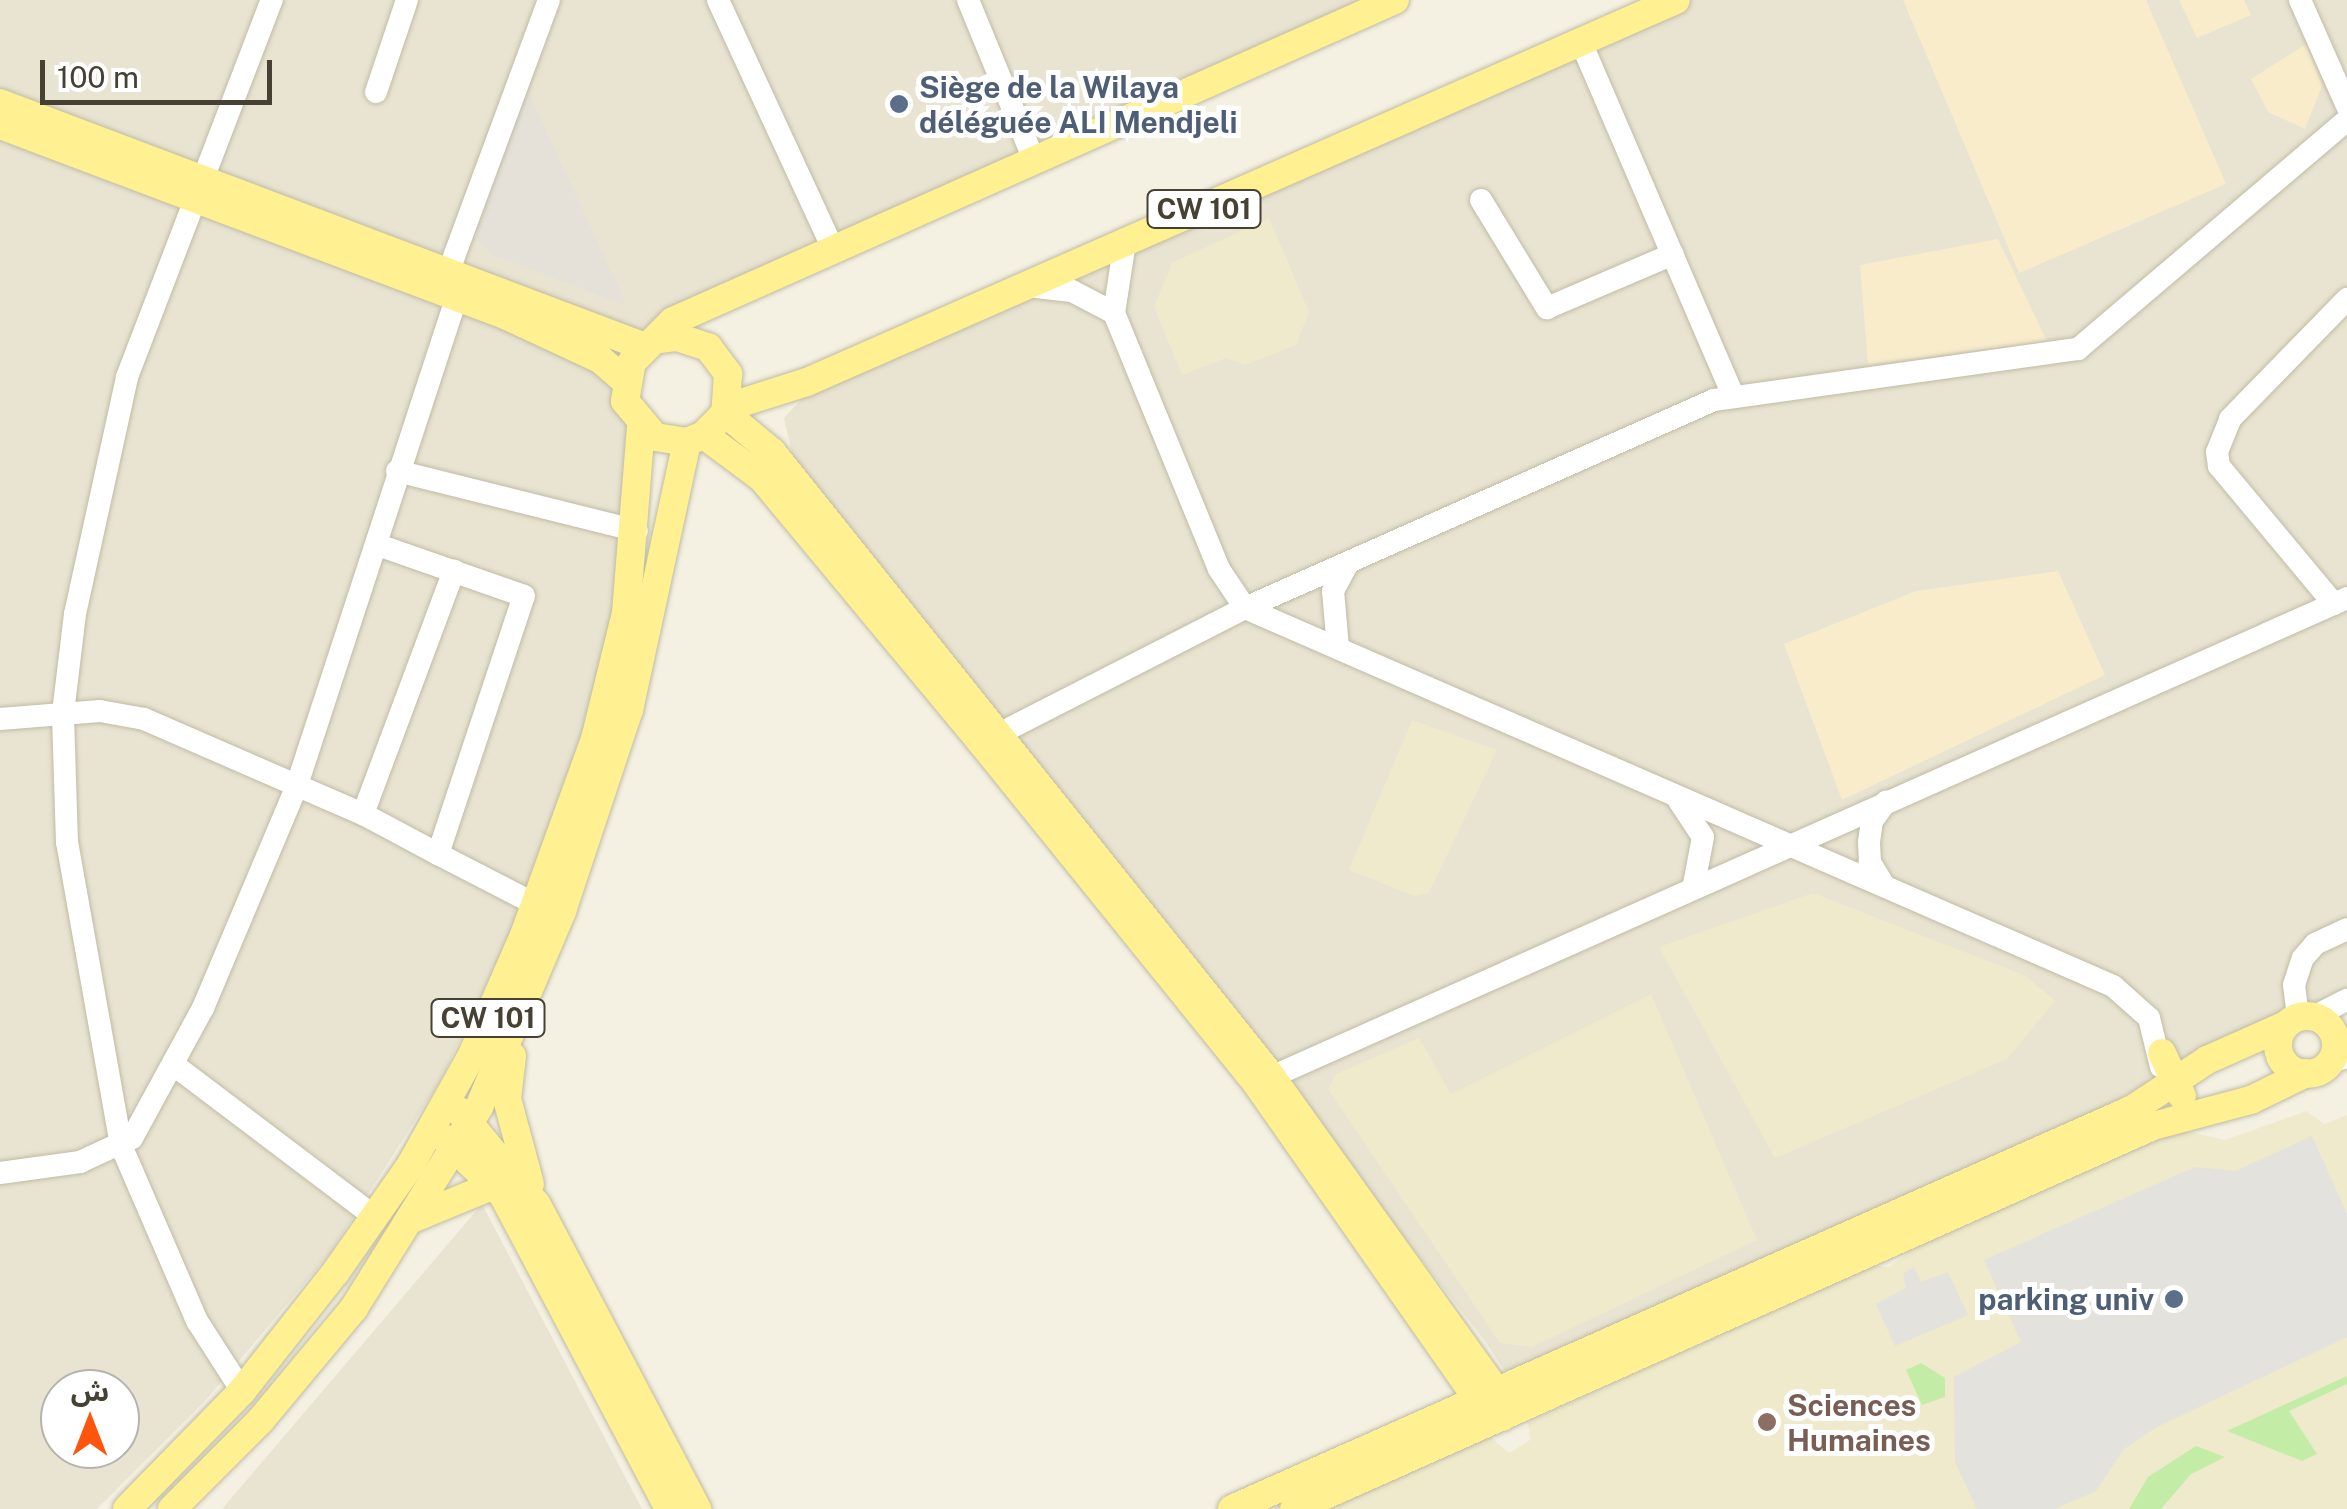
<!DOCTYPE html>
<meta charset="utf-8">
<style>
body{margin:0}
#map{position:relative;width:2347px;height:1509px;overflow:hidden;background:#f4f1e3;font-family:"Public Sans","Noto Sans Arabic",sans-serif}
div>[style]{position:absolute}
.residential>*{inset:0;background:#e8e4d1}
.commercial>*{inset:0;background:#f8eccb}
.industrial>*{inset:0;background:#e5e1d8}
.education>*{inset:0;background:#eeeacb}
.green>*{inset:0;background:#c3eda7}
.parking>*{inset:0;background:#e3e2dc}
.roads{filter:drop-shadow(0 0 2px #c0bba5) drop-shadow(0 0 2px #c0bba5)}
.minor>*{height:22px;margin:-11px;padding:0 11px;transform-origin:11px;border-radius:11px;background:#fff}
.major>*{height:28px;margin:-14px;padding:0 14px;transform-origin:14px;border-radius:14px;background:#fff091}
.major>.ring{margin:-14px;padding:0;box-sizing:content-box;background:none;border:28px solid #fff091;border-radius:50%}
.dots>*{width:28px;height:28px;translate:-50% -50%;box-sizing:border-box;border:5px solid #fff;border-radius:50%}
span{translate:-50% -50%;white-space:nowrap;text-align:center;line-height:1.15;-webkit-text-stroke:10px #fff;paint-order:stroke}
.shield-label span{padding:2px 8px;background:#fff;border:2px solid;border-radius:8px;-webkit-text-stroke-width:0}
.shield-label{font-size:28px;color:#464133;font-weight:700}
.service-label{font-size:30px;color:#4e5e75;font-weight:700}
.left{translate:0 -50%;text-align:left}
.right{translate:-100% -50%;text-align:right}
.education-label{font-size:30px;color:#785e54;font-weight:700}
.north{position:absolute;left:40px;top:1369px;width:100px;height:100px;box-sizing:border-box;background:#fff;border:2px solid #b5b3ad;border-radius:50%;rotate:0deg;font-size:28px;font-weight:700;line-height:40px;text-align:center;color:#464133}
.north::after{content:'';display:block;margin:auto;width:35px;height:45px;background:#ff560f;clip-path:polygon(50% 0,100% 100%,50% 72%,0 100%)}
.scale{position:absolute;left:40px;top:60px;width:232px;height:45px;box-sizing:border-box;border:5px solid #464133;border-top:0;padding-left:12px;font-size:30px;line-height:35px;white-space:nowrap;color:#464133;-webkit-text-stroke:8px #fff;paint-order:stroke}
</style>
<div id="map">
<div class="residential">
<div style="clip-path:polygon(0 0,1392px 0,652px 343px,0 101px)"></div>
<div style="clip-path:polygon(1676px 0,2347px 0,2347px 991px,2195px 1056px,2092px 1114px,1516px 1388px,1485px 1341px,793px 458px,784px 418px,826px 373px)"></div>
<div style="clip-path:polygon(evenodd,0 127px,514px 317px,629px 396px,635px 531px,585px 732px,515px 925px,439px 1083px,331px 1252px,205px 1401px,97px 1509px,0 1509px,0 127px,60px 1389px,120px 1389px,120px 1449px,60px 1449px,60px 1389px)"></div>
<div style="clip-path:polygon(482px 1204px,642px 1509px,222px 1509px)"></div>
</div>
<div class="commercial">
<div style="clip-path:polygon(1903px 0,2146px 0,2226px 184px,2019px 273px)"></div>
<div style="clip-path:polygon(2179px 0,2244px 0,2251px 15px,2197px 38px)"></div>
<div style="clip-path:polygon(2306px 44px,2322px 86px,2305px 129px,2268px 112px,2251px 79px)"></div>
<div style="clip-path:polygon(1998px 239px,2047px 341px,1868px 364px,1860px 265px)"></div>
<div style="clip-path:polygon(2058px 571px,2105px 675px,1842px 800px,1784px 644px,1916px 591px)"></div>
</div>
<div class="industrial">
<div style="clip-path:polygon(524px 82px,627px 306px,491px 254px,481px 244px,473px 224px)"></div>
</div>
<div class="education">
<div style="clip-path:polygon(1269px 218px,1309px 312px,1296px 345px,1245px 365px,1226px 358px,1182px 375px,1154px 307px,1172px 263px)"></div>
<div style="clip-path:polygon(1412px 720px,1497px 750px,1429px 893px,1414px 896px,1349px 870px)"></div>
<div style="clip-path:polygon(1813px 893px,2026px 976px,2055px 1001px,2007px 1059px,1775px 1158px,1659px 947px)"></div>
<div style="clip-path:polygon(1651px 994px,1757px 1240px,1532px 1347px,1500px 1343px,1328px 1089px,1336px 1074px,1419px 1038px,1451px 1094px)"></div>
<div style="clip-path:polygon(2307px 1111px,2324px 1124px,2347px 1115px,2347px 1509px,1330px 1509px,1488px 1435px,1509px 1453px,1530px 1440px,1528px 1422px,1872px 1266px,1889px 1267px,1913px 1249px,2180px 1130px,2225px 1140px)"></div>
</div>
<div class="green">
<div style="clip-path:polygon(1921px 1363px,1945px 1378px,1945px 1397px,1922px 1405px,1906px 1370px)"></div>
<div style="clip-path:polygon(2347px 1376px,2347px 1384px,2289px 1411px,2317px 1454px,2302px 1461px,2227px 1431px)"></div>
<div style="clip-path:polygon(2196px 1446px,2225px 1457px,2191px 1474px,2161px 1509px,2129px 1509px,2148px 1477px)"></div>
</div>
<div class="parking">
<div style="clip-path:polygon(2312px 1136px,2347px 1214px,2347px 1337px,2155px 1428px,2124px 1449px,2096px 1491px,2055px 1509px,1977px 1509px,1955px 1462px,1954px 1377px,2021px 1342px,1984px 1260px,2195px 1167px,2236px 1171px)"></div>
<div style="clip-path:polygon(1914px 1267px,1921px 1282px,1948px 1272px,1968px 1315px,1895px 1346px,1876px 1304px,1906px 1288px,1903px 1274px)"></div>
</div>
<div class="roads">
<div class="minor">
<div style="left:718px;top:0;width:277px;rotate:65.2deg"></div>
<div style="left:968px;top:0;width:173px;rotate:67.6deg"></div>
<div style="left:2300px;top:0;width:116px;rotate:66.1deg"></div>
<div style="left:1580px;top:40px;width:387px;rotate:66.7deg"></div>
<div style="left:376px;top:92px;width:97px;rotate:-71.4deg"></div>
<div style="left:1481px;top:200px;width:127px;rotate:58.6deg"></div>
<div style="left:1547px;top:308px;width:137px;rotate:-23.2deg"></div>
<div style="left:1125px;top:242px;width:72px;rotate:98.8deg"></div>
<div style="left:1114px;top:313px;width:277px;rotate:67.7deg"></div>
<div style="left:1219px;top:569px;width:47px;rotate:56.3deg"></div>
<div style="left:1245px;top:608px;width:947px;rotate:23.53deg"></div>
<div style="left:2113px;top:986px;width:48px;rotate:41.6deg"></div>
<div style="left:2149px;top:1018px;width:50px;rotate:76.2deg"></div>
<div style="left:1028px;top:286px;width:44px;rotate:6.5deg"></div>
<div style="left:1072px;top:291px;width:47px;rotate:27.6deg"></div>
<div style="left:397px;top:471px;width:247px;rotate:14deg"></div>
<div style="left:2334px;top:604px;width:180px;rotate:-129.8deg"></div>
<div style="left:2219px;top:466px;width:14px;rotate:-98deg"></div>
<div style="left:2217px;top:452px;width:35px;rotate:-68deg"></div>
<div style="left:2230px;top:419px;width:168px;rotate:-45.7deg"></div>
<div style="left:1338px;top:648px;width:57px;rotate:-95deg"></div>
<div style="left:1333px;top:591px;width:32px;rotate:-62deg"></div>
<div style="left:0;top:719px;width:100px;rotate:-4.6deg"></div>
<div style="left:100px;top:711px;width:45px;rotate:10.3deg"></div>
<div style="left:144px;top:719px;width:239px;rotate:23.5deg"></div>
<div style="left:363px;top:814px;width:85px;rotate:28.1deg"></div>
<div style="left:438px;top:854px;width:272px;rotate:-71.6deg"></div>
<div style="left:524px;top:596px;width:155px;rotate:-160.7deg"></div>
<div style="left:985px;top:741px;width:292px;rotate:-27.1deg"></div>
<div style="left:1245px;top:608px;width:513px;rotate:-23.92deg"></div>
<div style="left:1714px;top:400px;width:368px;rotate:-8deg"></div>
<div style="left:2078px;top:349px;width:353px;rotate:-40.4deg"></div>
<div style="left:1679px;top:801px;width:43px;rotate:56.3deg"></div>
<div style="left:1703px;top:837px;width:48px;rotate:100.8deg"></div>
<div style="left:363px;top:814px;width:260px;rotate:-69.5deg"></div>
<div style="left:438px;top:854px;width:109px;rotate:27.3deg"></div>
<div style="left:1883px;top:884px;width:26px;rotate:-121deg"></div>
<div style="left:1870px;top:862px;width:20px;rotate:-93deg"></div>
<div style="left:1869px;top:842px;width:21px;rotate:-82deg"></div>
<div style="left:1872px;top:821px;width:24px;rotate:-54deg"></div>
<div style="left:2298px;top:1017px;width:32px;rotate:-97deg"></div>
<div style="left:2294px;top:985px;width:28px;rotate:-72deg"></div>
<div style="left:2303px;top:958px;width:18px;rotate:-49deg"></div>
<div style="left:2315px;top:944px;width:35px;rotate:-25deg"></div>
<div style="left:2313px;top:1017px;width:38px;rotate:-27deg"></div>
<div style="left:2330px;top:1062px;width:18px;rotate:-16deg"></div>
<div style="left:174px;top:1065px;width:252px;rotate:37.1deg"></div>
<div style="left:1260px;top:1082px;width:1190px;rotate:-24deg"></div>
<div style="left:0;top:1173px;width:81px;rotate:-7.8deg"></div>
<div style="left:80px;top:1162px;width:57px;rotate:-24.8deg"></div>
<div style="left:132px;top:1138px;width:148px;rotate:-61.4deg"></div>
<div style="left:203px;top:1008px;width:239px;rotate:-67.1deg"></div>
<div style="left:296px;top:788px;width:518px;rotate:-71.88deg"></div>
<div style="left:457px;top:296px;width:27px;rotate:-107deg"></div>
<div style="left:449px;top:270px;width:288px;rotate:-69.7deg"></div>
<div style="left:242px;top:1391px;width:83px;rotate:-122.7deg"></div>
<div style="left:197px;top:1321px;width:192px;rotate:-113.4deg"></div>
<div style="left:121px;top:1145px;width:307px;rotate:-100.1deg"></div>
<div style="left:67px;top:843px;width:130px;rotate:-91.8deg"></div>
<div style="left:63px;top:713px;width:100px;rotate:-83.1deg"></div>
<div style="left:75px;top:614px;width:243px;rotate:-77.6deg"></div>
<div style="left:127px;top:377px;width:404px;rotate:-69deg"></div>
</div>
<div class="major">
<div style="left:0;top:103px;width:690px;rotate:20.72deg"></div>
<div style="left:0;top:125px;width:540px;rotate:20.62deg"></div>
<div style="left:505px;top:315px;width:105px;rotate:24.9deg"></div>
<div style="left:600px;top:359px;width:33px;rotate:41deg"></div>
<div style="left:660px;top:339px;width:17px;rotate:-7deg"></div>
<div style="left:677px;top:337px;width:33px;rotate:18deg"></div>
<div style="left:708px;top:347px;width:34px;rotate:53deg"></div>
<div style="left:728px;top:374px;width:39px;rotate:94deg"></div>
<div style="left:725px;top:413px;width:30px;rotate:134deg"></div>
<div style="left:704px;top:435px;width:18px;rotate:158deg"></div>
<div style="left:687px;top:442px;width:32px;rotate:-171deg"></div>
<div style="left:655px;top:437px;width:47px;rotate:-129.8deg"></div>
<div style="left:625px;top:401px;width:40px;rotate:-80deg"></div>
<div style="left:632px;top:362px;width:58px;rotate:-45deg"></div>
<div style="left:673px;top:321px;width:790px;rotate:-23.97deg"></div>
<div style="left:728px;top:407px;width:83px;rotate:-17.6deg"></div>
<div style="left:807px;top:382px;width:949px;rotate:-23.73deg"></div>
<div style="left:704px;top:435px;width:72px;rotate:36.6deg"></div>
<div style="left:762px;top:478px;width:344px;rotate:50.3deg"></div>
<div style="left:982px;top:743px;width:438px;rotate:51.1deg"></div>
<div style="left:1257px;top:1084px;width:389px;rotate:55deg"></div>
<div style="left:1480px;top:1403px;width:26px;rotate:32deg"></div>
<div style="left:1502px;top:1417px;width:22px;rotate:-98deg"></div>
<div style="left:1499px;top:1395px;width:392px;rotate:-125.6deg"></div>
<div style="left:1271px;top:1076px;width:799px;rotate:-128.65deg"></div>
<div style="left:772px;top:452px;width:61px;rotate:-140.3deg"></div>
<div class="ring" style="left:2278px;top:1016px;width:30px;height:30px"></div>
<div style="left:2162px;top:1053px;width:47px;rotate:65.1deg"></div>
<div style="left:512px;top:1056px;width:43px;rotate:96.6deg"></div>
<div style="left:507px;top:1099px;width:88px;rotate:74.9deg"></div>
<div style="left:459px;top:1111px;width:122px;rotate:50.3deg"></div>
<div style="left:537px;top:1205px;width:344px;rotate:62.2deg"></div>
<div style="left:444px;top:1138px;width:82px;rotate:44deg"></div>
<div style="left:503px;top:1195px;width:355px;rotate:62.1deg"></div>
<div style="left:412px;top:1219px;width:89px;rotate:-22.5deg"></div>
<div style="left:127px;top:1509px;width:165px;rotate:-45.7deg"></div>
<div style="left:242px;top:1391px;width:150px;rotate:-51.8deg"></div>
<div style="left:335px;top:1273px;width:131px;rotate:-55deg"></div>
<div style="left:410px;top:1166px;width:125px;rotate:-60.8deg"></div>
<div style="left:471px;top:1057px;width:133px;rotate:-66.5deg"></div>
<div style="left:524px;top:935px;width:208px;rotate:-70.1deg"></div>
<div style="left:595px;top:739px;width:130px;rotate:-76.2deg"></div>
<div style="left:626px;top:613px;width:186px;rotate:-85.4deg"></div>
<div style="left:172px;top:1509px;width:124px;rotate:-45deg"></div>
<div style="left:260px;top:1421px;width:147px;rotate:-50.2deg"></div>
<div style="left:354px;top:1308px;width:237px;rotate:-58.1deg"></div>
<div style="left:479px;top:1107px;width:213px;rotate:-67deg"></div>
<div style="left:562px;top:911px;width:212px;rotate:-71.6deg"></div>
<div style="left:629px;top:710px;width:274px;rotate:-77.8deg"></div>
<div style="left:1232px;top:1509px;width:986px;rotate:-23.94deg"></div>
<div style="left:2133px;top:1109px;width:89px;rotate:-33.5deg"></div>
<div style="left:2207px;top:1060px;width:86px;rotate:-23.9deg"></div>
<div style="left:1294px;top:1509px;width:941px;rotate:-24.03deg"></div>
<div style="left:2153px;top:1126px;width:101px;rotate:-14.9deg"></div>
<div style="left:2251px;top:1100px;width:61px;rotate:-26.1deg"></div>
</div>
</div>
<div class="dots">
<div style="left:899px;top:104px;background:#5c6f8a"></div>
<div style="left:2174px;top:1299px;background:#5c6f8a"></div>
<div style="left:1767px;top:1422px;background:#8d6e63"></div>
</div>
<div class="shield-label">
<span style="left:1204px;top:209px">CW 101</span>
<span style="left:488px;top:1018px">CW 101</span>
</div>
<div class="service-label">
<span class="left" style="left:919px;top:104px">Siège de la Wilaya<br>déléguée ALI Mendjeli</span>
<span class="right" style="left:2154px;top:1299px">parking univ</span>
</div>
<div class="education-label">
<span class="left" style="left:1787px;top:1422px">Sciences<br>Humaines</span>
</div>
<div class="north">ش</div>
<div class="scale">100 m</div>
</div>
